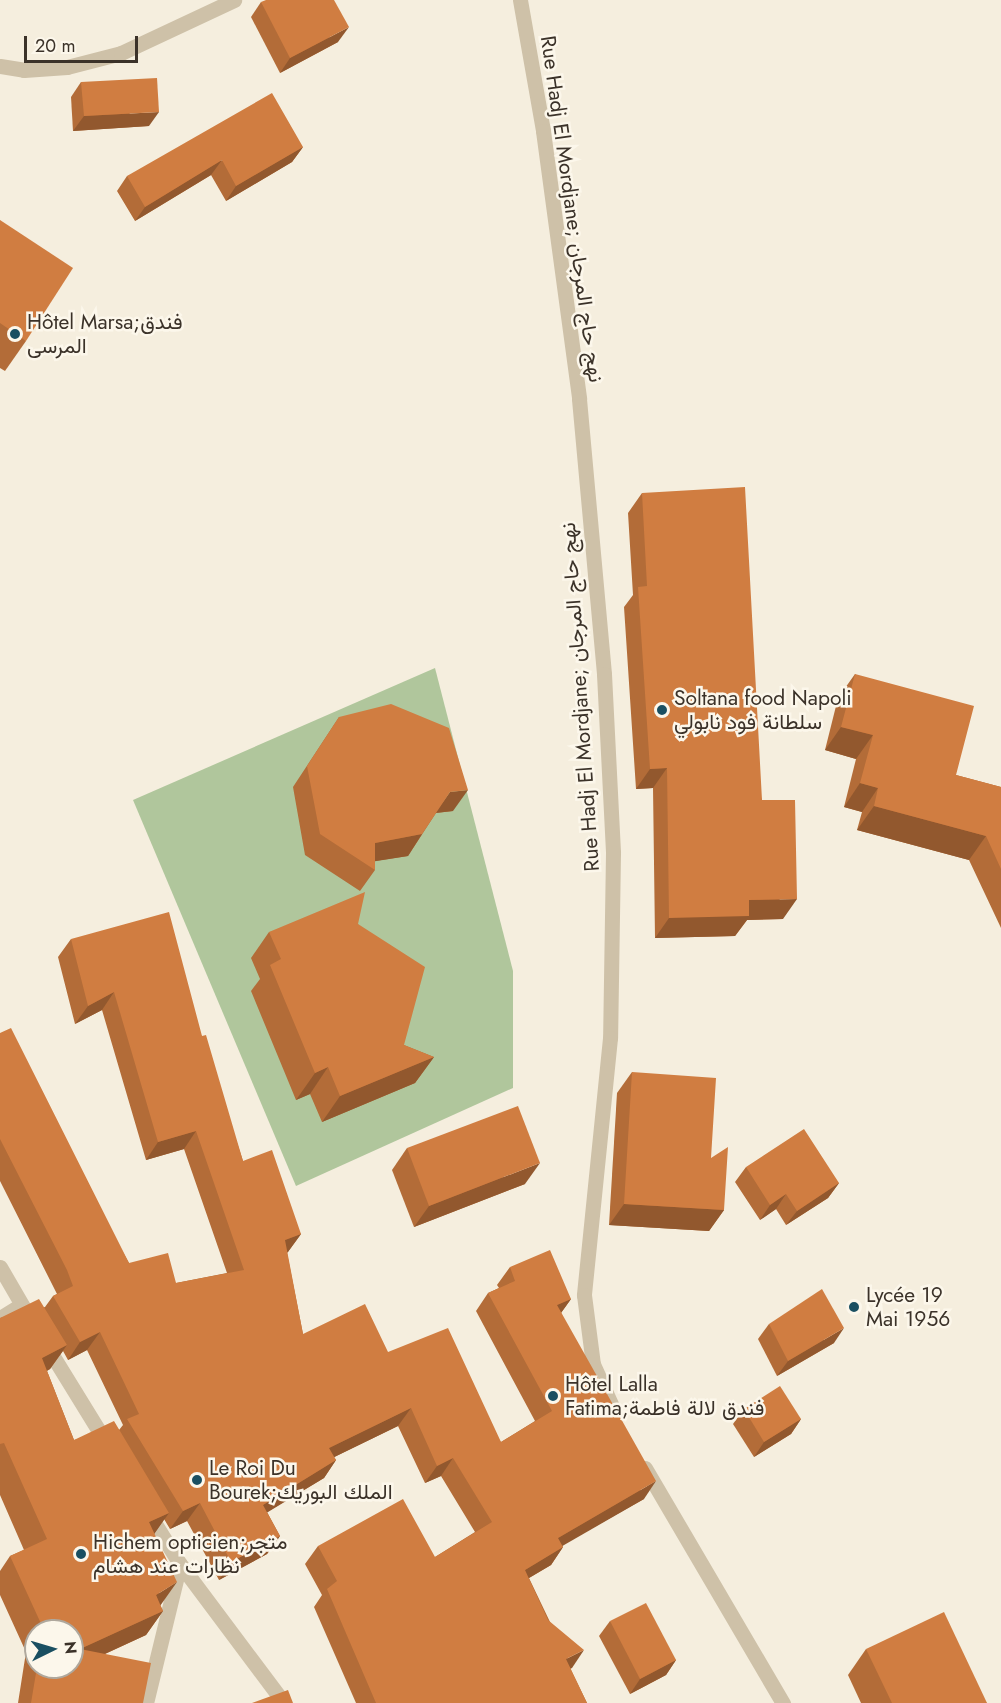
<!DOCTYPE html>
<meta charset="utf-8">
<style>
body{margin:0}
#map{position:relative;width:1001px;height:1703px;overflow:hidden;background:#f5eede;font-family:Jost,Vazirmatn,sans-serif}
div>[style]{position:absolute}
.green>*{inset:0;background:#b0c69c}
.minor>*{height:15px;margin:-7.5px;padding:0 7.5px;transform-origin:7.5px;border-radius:7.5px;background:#cec1a8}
.tertiary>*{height:15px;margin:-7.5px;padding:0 7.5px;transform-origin:7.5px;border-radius:7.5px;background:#cec1a8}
.wall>*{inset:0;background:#b36c38}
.shaded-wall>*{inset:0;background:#92582e}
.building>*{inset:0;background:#d07d41}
.dots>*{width:16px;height:16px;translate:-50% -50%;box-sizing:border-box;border:3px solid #fcf7eb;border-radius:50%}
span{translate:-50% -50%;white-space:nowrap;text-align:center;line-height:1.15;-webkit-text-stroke:5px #fcf7eb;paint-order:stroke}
.street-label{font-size:21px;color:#3b3229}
.poi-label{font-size:21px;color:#3b3229}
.left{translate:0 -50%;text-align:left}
.north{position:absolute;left:24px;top:1619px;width:60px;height:60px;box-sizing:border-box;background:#fcf7eb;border:2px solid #afa89d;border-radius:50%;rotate:85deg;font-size:16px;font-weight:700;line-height:24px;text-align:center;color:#3b3229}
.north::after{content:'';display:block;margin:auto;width:21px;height:27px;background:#1a4f61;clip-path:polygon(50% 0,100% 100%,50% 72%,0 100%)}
.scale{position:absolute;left:24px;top:36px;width:114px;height:27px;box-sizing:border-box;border:3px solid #3b3229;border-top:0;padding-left:8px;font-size:18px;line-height:21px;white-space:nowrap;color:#3b3229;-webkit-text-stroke:4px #fcf7eb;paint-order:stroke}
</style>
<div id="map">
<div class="green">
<div style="clip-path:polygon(435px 668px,513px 971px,513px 1088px,296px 1186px,133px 800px)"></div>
</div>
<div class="minor">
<div style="left:0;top:66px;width:24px;rotate:9deg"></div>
<div style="left:24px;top:70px;width:43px;rotate:-4deg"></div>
<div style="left:67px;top:67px;width:56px;rotate:-14.5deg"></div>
<div style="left:121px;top:53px;width:125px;rotate:-25.1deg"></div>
<div style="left:0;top:1318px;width:25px;rotate:-32deg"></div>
</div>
<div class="tertiary">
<div style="left:520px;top:0;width:133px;rotate:80deg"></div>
<div style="left:543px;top:131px;width:270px;rotate:82.3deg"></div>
<div style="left:579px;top:399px;width:276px;rotate:84.8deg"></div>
<div style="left:604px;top:674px;width:179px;rotate:87.1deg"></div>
<div style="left:613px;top:853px;width:185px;rotate:90.9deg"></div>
<div style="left:610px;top:1038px;width:258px;rotate:95.8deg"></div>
<div style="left:584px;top:1295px;width:70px;rotate:82.6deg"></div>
<div style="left:593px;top:1364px;width:44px;rotate:65.8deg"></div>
<div style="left:0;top:1267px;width:66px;rotate:59.9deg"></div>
<div style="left:46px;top:1345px;width:116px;rotate:58.4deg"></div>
<div style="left:645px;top:1468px;width:273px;rotate:59.6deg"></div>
<div style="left:147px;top:1511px;width:62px;rotate:58.1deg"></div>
<div style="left:180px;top:1564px;width:174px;rotate:53.2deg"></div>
<div style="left:146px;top:1703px;width:143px;rotate:-76.3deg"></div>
</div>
<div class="wall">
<div style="clip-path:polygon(261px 2px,338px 42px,280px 73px,251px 17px)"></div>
<div style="clip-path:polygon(81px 82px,149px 126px,73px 131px,71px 97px)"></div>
<div style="clip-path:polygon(303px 147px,292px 162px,226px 201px,211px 175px,135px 221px,117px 191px,127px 176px)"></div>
<div style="clip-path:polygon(0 220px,26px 341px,5px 371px,0 368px)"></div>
<div style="clip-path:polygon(642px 493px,762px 800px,783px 919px,747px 920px,735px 936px,655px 938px,653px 788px,636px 789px,624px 607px,633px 595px,628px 513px)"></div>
<div style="clip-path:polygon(855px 674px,956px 775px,1001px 787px,1001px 928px,969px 860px,857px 830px,862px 812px,844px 807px,856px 759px,825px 750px,838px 698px)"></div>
<div style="clip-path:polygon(339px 717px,453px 811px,436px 813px,408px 856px,375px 861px,375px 870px,360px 891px,305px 855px,293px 787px)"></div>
<div style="clip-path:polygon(358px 924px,404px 1045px,434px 1057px,415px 1083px,322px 1122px,310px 1094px,296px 1100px,251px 991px,260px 979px,251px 958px,269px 932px)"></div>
<div style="clip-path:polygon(evenodd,71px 939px,202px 1036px,243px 1161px,301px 1234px,287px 1253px,303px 1334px,388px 1352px,501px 1442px,535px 1421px,476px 1311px,488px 1293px,499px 1288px,497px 1285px,510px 1267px,571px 1299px,561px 1313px,644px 1499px,562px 1545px,563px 1547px,551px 1565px,529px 1578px,572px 1668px,570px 1668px,587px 1703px,356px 1703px,314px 1607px,322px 1595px,305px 1564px,318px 1546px,435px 1557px,475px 1532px,441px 1476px,425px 1483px,398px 1426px,334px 1457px,336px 1460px,324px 1478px,267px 1512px,280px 1536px,267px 1554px,219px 1580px,187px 1521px,170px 1529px,164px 1519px,154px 1534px,160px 1605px,163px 1611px,146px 1635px,105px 1654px,143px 1703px,18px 1703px,26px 1652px,0 1595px,0 1571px,10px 1556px,24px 1550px,0 1495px,0 1318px,45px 1307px,53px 1296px,57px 1294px,0 1181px,0 1033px,129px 1263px,176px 1283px,227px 1273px,184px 1149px,146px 1160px,102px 1010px,75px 1024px,58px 957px,71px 939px,87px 1350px,123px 1425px,119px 1430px,74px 1440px,47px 1371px,50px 1369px,63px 1351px,68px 1360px,87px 1350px,71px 939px,36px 1631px,72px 1631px,72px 1667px,36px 1667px,36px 1631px)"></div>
<div style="clip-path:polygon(632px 1072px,711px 1158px,724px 1210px,709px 1231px,609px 1225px,617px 1093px)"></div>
<div style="clip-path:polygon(407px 1148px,525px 1184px,414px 1227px,392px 1170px)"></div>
<div style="clip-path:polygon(746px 1167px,839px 1183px,828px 1198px,786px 1225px,776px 1209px,760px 1220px,735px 1182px)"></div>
<div style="clip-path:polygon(769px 1324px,834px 1343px,777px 1376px,758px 1339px)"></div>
<div style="clip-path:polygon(744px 1409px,801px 1419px,791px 1434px,754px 1457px,733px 1424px)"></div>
<div style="clip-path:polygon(610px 1621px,676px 1660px,666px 1675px,630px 1694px,599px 1636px)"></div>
<div style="clip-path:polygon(866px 1649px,987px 1703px,861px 1703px,848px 1675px)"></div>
</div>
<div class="shaded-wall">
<div style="clip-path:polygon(349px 27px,338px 42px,280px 73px,290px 58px)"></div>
<div style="clip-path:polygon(159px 112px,149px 126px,73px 131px,84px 116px)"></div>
<div style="clip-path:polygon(303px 147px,292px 162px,226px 201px,236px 186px)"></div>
<div style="clip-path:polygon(222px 160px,211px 175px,135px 221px,145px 207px)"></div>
<div style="clip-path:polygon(841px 727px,873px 735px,856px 759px,825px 750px)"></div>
<div style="clip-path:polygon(667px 768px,653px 788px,636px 789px,650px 769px)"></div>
<div style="clip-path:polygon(860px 783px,878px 788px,862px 812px,844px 807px)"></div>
<div style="clip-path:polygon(468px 790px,453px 811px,435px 813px,450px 792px)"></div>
<div style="clip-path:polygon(874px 806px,986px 836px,969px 860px,857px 830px)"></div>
<div style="clip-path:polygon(422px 834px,408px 856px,364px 863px,375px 843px)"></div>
<div style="clip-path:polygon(797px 899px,783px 919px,747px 920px,735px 936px,655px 938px,669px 918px,749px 900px)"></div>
<div style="clip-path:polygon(114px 992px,102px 1010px,75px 1024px,88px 1006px)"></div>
<div style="clip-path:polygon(434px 1057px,415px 1083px,322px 1122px,340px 1096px)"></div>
<div style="clip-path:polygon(328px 1067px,310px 1094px,296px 1100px,315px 1073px)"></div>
<div style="clip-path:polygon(196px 1131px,184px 1149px,146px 1160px,158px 1142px)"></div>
<div style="clip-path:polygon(540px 1163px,525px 1184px,414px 1227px,429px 1206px)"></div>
<div style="clip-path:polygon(839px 1183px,828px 1198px,786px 1225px,797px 1211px)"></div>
<div style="clip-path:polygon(786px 1194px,776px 1209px,760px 1220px,770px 1205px)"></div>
<div style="clip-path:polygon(624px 1204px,724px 1210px,709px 1231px,609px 1225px)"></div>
<div style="clip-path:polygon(301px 1234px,288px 1252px,272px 1258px,285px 1240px)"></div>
<div style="clip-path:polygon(571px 1299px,558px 1317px,557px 1305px)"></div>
<div style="clip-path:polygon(844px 1328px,834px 1343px,777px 1376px,788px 1361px)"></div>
<div style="clip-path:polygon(100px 1332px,87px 1350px,68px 1360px,80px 1342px)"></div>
<div style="clip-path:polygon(67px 1345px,50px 1369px,25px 1382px,42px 1358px)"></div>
<div style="clip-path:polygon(411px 1408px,398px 1426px,316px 1466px,329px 1448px)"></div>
<div style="clip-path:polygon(801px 1419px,791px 1434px,754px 1457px,764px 1442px)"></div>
<div style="clip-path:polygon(453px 1458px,441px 1476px,425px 1483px,437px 1466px)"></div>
<div style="clip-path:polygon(336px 1460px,324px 1478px,250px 1523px,263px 1505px)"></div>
<div style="clip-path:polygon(656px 1481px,644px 1499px,545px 1556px,558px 1538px)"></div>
<div style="clip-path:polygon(200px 1503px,187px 1521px,170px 1529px,183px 1511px)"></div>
<div style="clip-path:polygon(169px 1513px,152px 1537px,149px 1522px)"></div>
<div style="clip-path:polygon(280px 1536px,267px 1554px,219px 1580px,231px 1562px)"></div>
<div style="clip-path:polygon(563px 1547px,551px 1565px,512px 1588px,525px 1570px)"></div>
<div style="clip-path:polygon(177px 1582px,160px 1606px,156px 1595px)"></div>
<div style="clip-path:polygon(163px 1611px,146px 1635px,63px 1673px,80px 1649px)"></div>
<div style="clip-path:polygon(584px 1650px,572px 1668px,553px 1677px,566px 1659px)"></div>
<div style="clip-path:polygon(676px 1660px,666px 1675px,630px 1694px,640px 1679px)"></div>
</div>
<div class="building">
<div style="clip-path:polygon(266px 0,334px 0,349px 27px,290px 58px,261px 2px)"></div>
<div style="clip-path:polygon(157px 78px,159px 112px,84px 116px,81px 82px)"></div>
<div style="clip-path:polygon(272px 93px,303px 147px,236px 186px,222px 160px,145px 207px,127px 176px)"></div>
<div style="clip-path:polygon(0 220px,73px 268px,26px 341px,0 323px)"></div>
<div style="clip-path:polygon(745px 487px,762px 800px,795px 800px,797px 899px,749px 900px,749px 916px,669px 918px,667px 768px,650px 769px,638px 587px,647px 586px,642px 493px)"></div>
<div style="clip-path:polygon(855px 674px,974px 706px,956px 775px,1001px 787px,1001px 869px,986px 836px,874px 806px,878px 788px,860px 783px,873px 735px,841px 727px)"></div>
<div style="clip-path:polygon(391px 704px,449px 728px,468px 790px,450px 792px,422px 834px,375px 843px,375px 870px,320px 834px,307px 766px,339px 717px)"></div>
<div style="clip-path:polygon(365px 892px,358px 924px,425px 967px,404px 1045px,434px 1057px,340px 1096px,328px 1067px,315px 1073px,270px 965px,281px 959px,269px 932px)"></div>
<div style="clip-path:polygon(169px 912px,202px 1036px,206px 1035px,243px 1161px,272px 1150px,301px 1234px,285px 1240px,303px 1334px,365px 1304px,388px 1352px,448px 1328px,501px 1442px,552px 1411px,488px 1293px,515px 1281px,510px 1267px,550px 1250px,571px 1299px,557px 1305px,656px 1481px,558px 1538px,563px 1547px,525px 1570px,548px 1620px,584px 1650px,566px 1659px,587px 1703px,376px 1703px,327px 1589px,337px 1581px,318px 1546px,403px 1499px,435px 1557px,492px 1522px,453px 1458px,437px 1466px,411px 1408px,329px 1448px,336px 1460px,263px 1505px,280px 1536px,231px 1562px,200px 1503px,183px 1511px,127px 1419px,139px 1414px,100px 1332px,80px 1342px,53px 1296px,73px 1286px,67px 1270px,0 1139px,0 1033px,11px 1028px,129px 1263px,168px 1253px,176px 1283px,244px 1270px,196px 1131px,158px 1142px,114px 992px,88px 1006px,71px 939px)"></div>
<div style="clip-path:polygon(632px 1072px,716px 1078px,711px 1158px,728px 1147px,724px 1210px,624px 1204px)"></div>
<div style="clip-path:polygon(518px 1106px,540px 1163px,429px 1206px,407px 1148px)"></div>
<div style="clip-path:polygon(804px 1129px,839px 1183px,797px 1211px,786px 1194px,770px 1205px,746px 1167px)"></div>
<div style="clip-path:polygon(822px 1289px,844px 1328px,788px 1361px,769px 1324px)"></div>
<div style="clip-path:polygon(39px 1299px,67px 1345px,42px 1358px,74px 1440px,114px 1421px,169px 1513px,149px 1522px,177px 1582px,156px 1595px,163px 1611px,80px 1649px,151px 1663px,143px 1703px,31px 1703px,37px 1667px,72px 1667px,72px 1631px,42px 1631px,43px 1628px,10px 1556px,47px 1539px,4px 1443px,0 1444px,0 1318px)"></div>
<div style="clip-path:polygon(780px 1386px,801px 1419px,764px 1442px,744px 1409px)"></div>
<div style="clip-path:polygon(646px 1603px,676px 1660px,640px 1679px,610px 1621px)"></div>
<div style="clip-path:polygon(944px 1612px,987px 1703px,892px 1703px,866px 1649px)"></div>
<div style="clip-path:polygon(288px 1690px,293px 1703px,252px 1703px)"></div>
</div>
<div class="dots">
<div style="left:15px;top:334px;background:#1a4f61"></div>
<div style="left:662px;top:710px;background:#1a4f61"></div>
<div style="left:854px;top:1307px;background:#1a4f61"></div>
<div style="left:553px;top:1396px;background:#1a4f61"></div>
<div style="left:197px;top:1480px;background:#1a4f61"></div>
<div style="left:81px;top:1554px;background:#1a4f61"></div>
</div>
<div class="street-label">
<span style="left:572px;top:209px;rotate:82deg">Rue Hadj El Mordjane; نهج حاج المرجان</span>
<span style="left:580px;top:697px;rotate:-94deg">Rue Hadj El Mordjane; نهج حاج المرجان</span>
</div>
<div class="poi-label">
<span class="left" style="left:27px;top:334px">Hôtel Marsa;فندق<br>المرسى</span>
<span class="left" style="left:674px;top:710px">Soltana food Napoli<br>سلطانة فود نابولي</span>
<span class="left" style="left:866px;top:1307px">Lycée 19<br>Mai 1956</span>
<span class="left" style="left:565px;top:1396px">Hôtel Lalla<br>Fatima;فندق لالة فاطمة</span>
<span class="left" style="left:209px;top:1480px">Le Roi Du<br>Bourek;الملك البوريك</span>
<span class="left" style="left:93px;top:1554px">Hichem opticien;متجر<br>نظارات عند هشام</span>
</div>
<div class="north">N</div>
<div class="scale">20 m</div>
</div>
